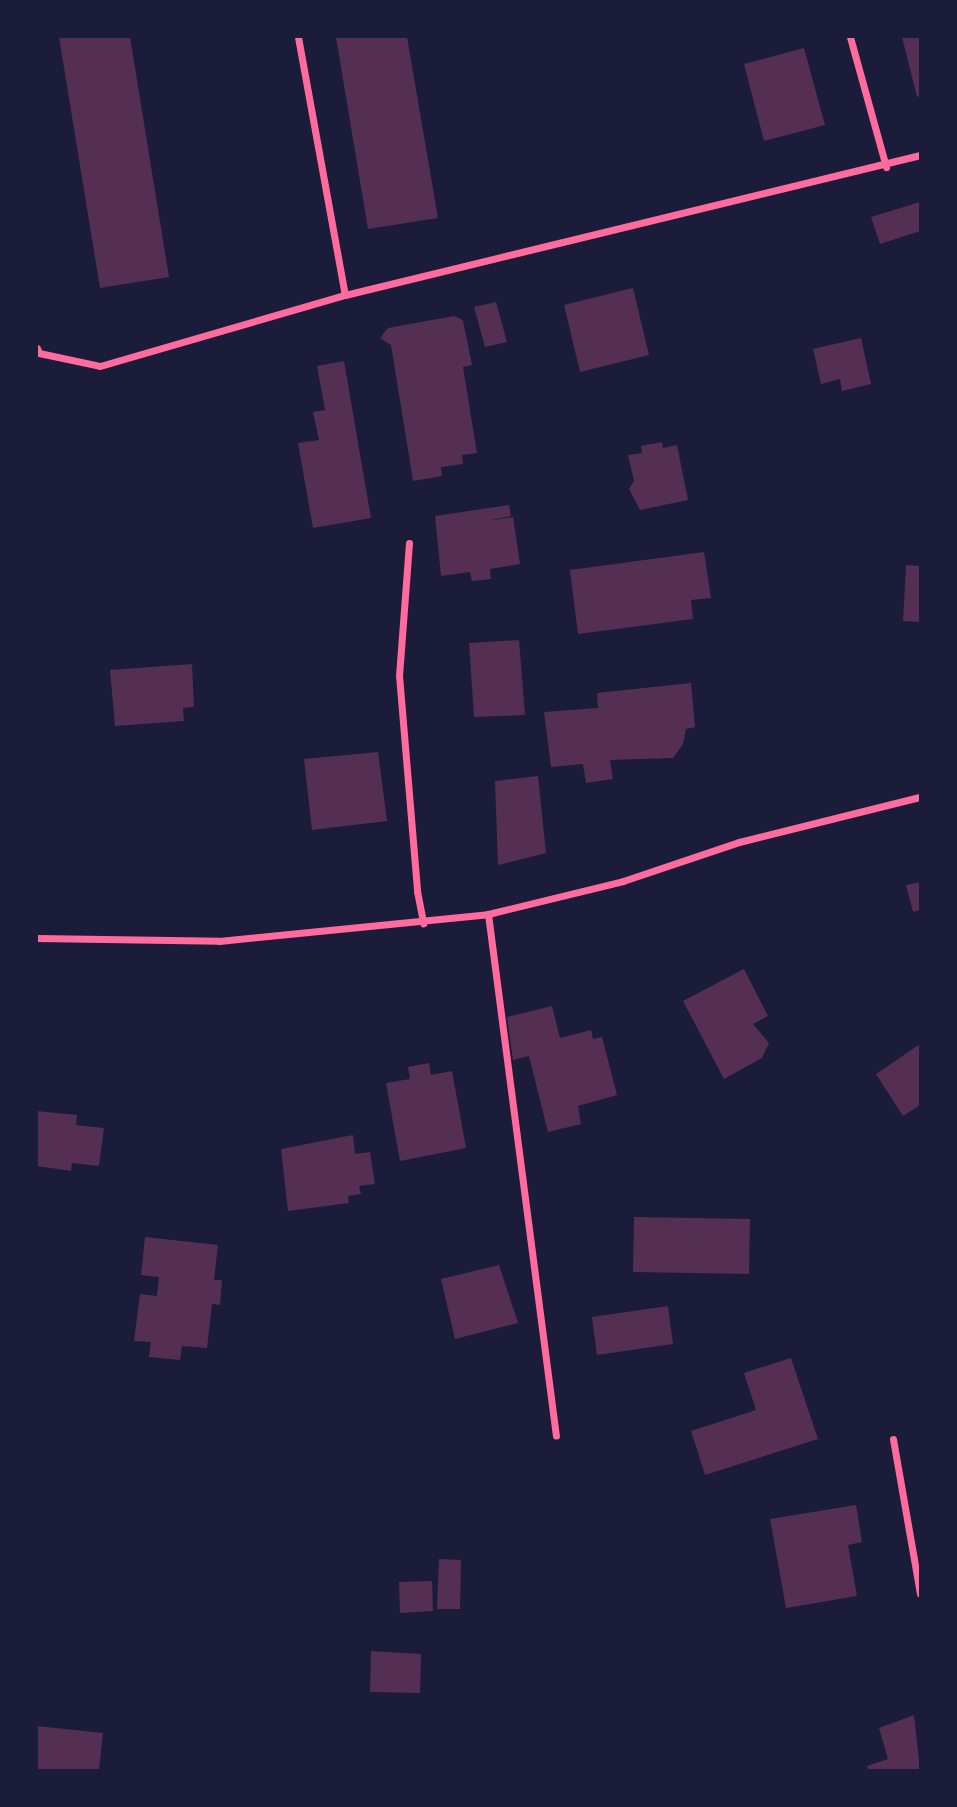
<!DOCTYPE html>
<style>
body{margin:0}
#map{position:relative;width:957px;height:1807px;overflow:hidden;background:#1b1b3a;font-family:Rubik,sans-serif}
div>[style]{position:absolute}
.building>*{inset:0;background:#542f53}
.minor>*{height:7px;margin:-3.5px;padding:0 3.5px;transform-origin:3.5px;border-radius:3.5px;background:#ff6b9d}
span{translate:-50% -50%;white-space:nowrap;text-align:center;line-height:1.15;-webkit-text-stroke:6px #1b1b3a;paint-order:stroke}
.frame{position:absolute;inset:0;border:38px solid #1b1b3a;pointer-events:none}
</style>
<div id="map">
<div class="building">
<div style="clip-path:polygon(59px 37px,130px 37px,169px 277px,100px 288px)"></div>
<div style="clip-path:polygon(336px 37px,407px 37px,438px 218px,368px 229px)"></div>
<div style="clip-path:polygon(902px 37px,920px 37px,920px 96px,917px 97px)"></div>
<div style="clip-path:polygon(804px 48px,825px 125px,764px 141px,744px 64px)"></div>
<div style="clip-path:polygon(920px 202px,920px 231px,880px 244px,871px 217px)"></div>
<div style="clip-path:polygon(633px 288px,649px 355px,580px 372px,564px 305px)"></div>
<div style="clip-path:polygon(496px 302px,507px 342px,485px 347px,474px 307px)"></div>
<div style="clip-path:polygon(454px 316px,463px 320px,472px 365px,463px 367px,477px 453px,462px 455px,463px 464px,441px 467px,442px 476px,413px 481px,391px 345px,380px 338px,388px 328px)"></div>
<div style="clip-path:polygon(861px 338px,871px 384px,842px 391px,840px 379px,821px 384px,813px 349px)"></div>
<div style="clip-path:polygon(344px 361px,371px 518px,313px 528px,298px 443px,319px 440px,313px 412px,325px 410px,317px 366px)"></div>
<div style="clip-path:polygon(662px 442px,663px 448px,677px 445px,688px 500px,640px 510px,629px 489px,634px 481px,628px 455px,642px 453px,641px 446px)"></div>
<div style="clip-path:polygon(509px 505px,511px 516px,486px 521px,513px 517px,520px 564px,490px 569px,491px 579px,472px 581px,470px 572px,441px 576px,435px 516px)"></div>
<div style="clip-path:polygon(704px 552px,711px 598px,691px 600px,693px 619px,578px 634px,570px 570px)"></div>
<div style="clip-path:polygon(906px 565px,920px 566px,920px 622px,903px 621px)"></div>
<div style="clip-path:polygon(519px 640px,525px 715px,474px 717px,469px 643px)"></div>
<div style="clip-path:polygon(192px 664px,194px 707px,183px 708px,184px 721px,115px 726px,110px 670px)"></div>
<div style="clip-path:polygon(691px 683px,695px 727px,686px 729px,683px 744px,673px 758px,610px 760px,613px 779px,586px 783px,583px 764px,551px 767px,544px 712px,598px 708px,597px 693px)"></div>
<div style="clip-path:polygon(378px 752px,387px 821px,312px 830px,304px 759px)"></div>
<div style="clip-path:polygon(538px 776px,546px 853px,498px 865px,495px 781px)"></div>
<div style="clip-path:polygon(920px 882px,920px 910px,913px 912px,906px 885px)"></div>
<div style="clip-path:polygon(744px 969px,768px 1016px,753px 1024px,769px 1043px,762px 1058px,724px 1079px,683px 1001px)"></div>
<div style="clip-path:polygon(552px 1006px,560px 1038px,591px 1030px,593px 1039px,602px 1037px,617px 1095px,578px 1106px,581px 1124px,548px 1132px,529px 1056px,513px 1060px,507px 1017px)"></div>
<div style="clip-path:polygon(920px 1044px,920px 1105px,903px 1116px,876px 1074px)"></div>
<div style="clip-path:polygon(429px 1063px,431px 1075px,452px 1071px,466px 1148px,400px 1161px,386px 1083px,410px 1079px,408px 1067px)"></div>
<div style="clip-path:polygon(37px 1111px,77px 1115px,76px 1125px,104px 1128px,99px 1166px,72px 1163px,71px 1171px,37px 1166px)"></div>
<div style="clip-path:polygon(353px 1135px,355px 1154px,370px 1152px,375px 1184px,359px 1186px,361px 1194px,348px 1196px,349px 1203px,288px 1211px,281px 1149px)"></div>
<div style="clip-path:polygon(634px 1217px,750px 1219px,749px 1274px,633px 1272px)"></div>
<div style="clip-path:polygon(145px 1237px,218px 1245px,214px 1280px,222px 1280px,220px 1305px,212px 1304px,207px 1348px,182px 1346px,180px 1360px,149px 1357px,151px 1342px,134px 1341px,140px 1294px,157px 1296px,159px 1277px,141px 1275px)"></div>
<div style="clip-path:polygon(499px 1265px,518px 1323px,455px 1339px,441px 1279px)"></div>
<div style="clip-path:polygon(668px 1306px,673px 1344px,597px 1355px,592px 1317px)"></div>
<div style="clip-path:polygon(791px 1358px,818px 1439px,705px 1475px,691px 1431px,756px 1410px,744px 1373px)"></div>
<div style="clip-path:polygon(856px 1505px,862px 1542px,848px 1545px,857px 1596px,786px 1608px,770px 1519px)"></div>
<div style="clip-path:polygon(439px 1559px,461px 1560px,460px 1609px,437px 1609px)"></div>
<div style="clip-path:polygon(432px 1581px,433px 1611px,400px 1613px,399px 1582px)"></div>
<div style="clip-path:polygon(371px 1651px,421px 1654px,420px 1693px,370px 1692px)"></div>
<div style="clip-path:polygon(914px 1715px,920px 1770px,869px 1770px,867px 1766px,888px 1759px,879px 1728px)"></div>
<div style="clip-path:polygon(37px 1726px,103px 1733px,99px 1770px,37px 1770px)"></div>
</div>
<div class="minor">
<div style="left:298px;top:37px;width:262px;rotate:79.7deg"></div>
<div style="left:850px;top:37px;width:135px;rotate:74.5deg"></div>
<div style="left:37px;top:348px;width:5px;rotate:68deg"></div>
<div style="left:39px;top:353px;width:62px;rotate:12deg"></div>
<div style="left:100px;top:366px;width:255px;rotate:-16.2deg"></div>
<div style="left:345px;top:295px;width:592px;rotate:-13.68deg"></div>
<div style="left:409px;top:543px;width:132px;rotate:94.3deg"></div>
<div style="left:399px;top:675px;width:217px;rotate:85.2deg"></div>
<div style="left:417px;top:891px;width:33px;rotate:79deg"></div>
<div style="left:488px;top:914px;width:526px;rotate:82.58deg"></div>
<div style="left:37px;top:938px;width:182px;rotate:0.9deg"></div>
<div style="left:219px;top:941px;width:270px;rotate:-5.7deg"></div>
<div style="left:488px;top:914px;width:139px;rotate:-13.7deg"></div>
<div style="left:623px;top:881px;width:122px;rotate:-18.6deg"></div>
<div style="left:739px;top:842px;width:187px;rotate:-14deg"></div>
<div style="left:893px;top:1439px;width:157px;rotate:80.1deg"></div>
</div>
<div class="frame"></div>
</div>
